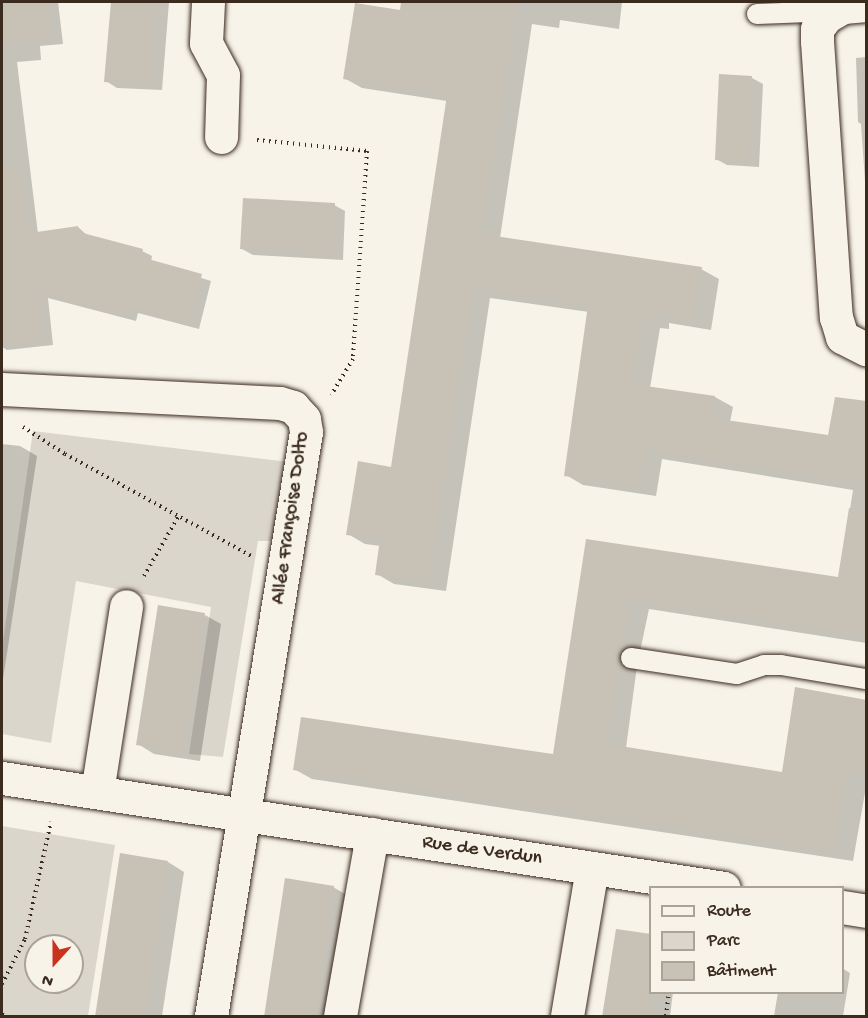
<!DOCTYPE html>
<meta charset="utf-8">
<style>
body{margin:0}
#map{position:relative;width:868px;height:1018px;overflow:hidden;background:#f7f3e8;font-family:"Gochi Hand",sans-serif}
div>[style]{position:absolute}
.green>*{inset:0;background:#dbd6cb}
.shadow>*{inset:0;background:#0003}
.building>*{inset:0;background:#c8c1b6}
.path>*{height:4px;margin-top:-2px;transform-origin:0;background:repeating-linear-gradient(90deg,#3b2a1e 0 1.5px,transparent 0 6px)}
.roads{filter:drop-shadow(0 0 2px #3b2a1e) drop-shadow(0 0 2px #3b2a1e)}
.service>*{height:20px;margin:-10px;padding:0 10px;transform-origin:10px;border-radius:10px;background:#f7f3e8}
.minor>*{height:33px;margin:-16.5px;padding:0 16.5px;transform-origin:16.5px;border-radius:16.5px;background:#f7f3e8}
span{translate:-50% -50%;white-space:nowrap;text-align:center;line-height:1.15;-webkit-text-stroke:4.5px #f7f3e8;paint-order:stroke}
.street-label{font-size:20px;color:#3b2a1e}
.frame{position:absolute;inset:0;border:3px solid #3b2a1e;pointer-events:none}
.legend{position:absolute;left:649px;top:886px;width:195px;height:108px;box-sizing:border-box;background:#f7f3e8;border:2px solid #aca397;margin:0;padding:8px 10px;list-style:none;font-size:18px;color:#3b2a1e}
.legend li{display:flex;align-items:center;gap:12px;height:30px}
.legend b{width:30px;border:2px solid #aca397}
.north{position:absolute;left:24px;top:934px;width:60px;height:60px;box-sizing:border-box;background:#f7f3e8;border:2px solid #aca397;border-radius:50%;rotate:201deg;font-size:16px;font-weight:700;line-height:24px;text-align:center;color:#3b2a1e}
.north::after{content:'';display:block;margin:auto;width:21px;height:27px;background:#c8321e;clip-path:polygon(50% 0,100% 100%,50% 72%,0 100%)}
</style>
<div id="map">
<div class="green">
<div style="clip-path:polygon(33px 431px,289px 462px,276px 541px,258px 541px,223px 757px,189px 754px,211px 607px,76px 581px,51px 743px,2px 734px,2px 649px)"></div>
<div style="clip-path:polygon(evenodd,2px 826px,115px 845px,88px 1016px,2px 1016px,2px 826px,36px 946px,72px 946px,72px 982px,36px 982px,36px 946px)"></div>
</div>
<div class="shadow">
<div style="clip-path:polygon(2px 2px,58px 2px,63px 44px,40px 46px,41px 60px,17px 62px,38px 234px,78px 227px,88px 236px,142px 251px,152px 256px,151px 262px,211px 281px,199px 329px,138px 313px,136px 321px,48px 298px,53px 345px,7px 350px,2px 347px)"></div>
<div style="clip-path:polygon(112px 2px,169px 2px,162px 90px,117px 88px,106px 81px)"></div>
<div style="clip-path:polygon(402px 2px,622px 2px,619px 29px,560px 20px,559px 28px,532px 24px,500px 238px,701px 269px,719px 279px,711px 330px,669px 323px,669px 329px,660px 328px,650px 388px,715px 397px,733px 407px,730px 422px,829px 437px,866px 403px,866px 643px,649px 609px,637px 666px,626px 748px,783px 773px,866px 702px,866px 787px,853px 861px,312px 779px,294px 769px,554px 756px,587px 541px,839px 579px,853px 490px,662px 459px,656px 496px,583px 485px,566px 475px,589px 312px,490px 298px,446px 591px,394px 584px,377px 574px,381px 546px,365px 544px,348px 534px,392px 468px,447px 101px,362px 88px,344px 78px,401px 11px)"></div>
<div style="clip-path:polygon(866px 57px,866px 196px,861px 124px,858px 122px,856px 58px)"></div>
<div style="clip-path:polygon(752px 78px,763px 84px,759px 167px,727px 165px,716px 159px)"></div>
<div style="clip-path:polygon(334px 205px,345px 211px,343px 260px,253px 255px,242px 249px)"></div>
<div style="clip-path:polygon(2px 444px,20px 446px,37px 456px,2px 686px)"></div>
<div style="clip-path:polygon(205px 615px,221px 624px,200px 761px,154px 754px,138px 744px)"></div>
<div style="clip-path:polygon(168px 862px,184px 872px,162px 1016px,96px 1016px)"></div>
<div style="clip-path:polygon(333px 887px,350px 897px,331px 1016px,265px 1016px)"></div>
<div style="clip-path:polygon(842px 968px,850px 973px,843px 1016px,774px 1016px,778px 992px,842px 992px)"></div>
<div style="clip-path:polygon(650px 992px,673px 992px,670px 1016px,604px 1016px)"></div>
</div>
<div class="building">
<div style="clip-path:polygon(2px 2px,49px 2px,53px 39px,2px 44px)"></div>
<div style="clip-path:polygon(111px 2px,157px 2px,151px 85px,104px 82px)"></div>
<div style="clip-path:polygon(401px 2px,517px 2px,482px 234px,702px 267px,694px 321px,652px 314px,651px 320px,643px 319px,632px 384px,715px 396px,712px 418px,828px 435px,835px 397px,867px 401px,867px 485px,645px 450px,639px 486px,564px 476px,588px 305px,473px 289px,429px 582px,375px 575px,380px 539px,346px 535px,358px 461px,391px 467px,447px 95px,343px 79px,355px 3px,400px 10px)"></div>
<div style="clip-path:polygon(719px 74px,752px 76px,748px 162px,715px 160px)"></div>
<div style="clip-path:polygon(21px 168px,30px 233px,78px 226px,79px 232px,143px 249px,141px 257px,202px 274px,189px 324px,128px 308px,126px 316px,38px 293px,44px 340px,2px 345px,2px 169px)"></div>
<div style="clip-path:polygon(243px 198px,335px 203px,332px 254px,240px 249px)"></div>
<div style="clip-path:polygon(849px 508px,867px 510px,867px 637px,631px 600px,619px 656px,608px 744px,782px 772px,795px 687px,867px 700px,867px 757px,863px 768px,846px 779px,835px 852px,293px 770px,301px 717px,553px 754px,586px 539px,838px 577px)"></div>
<div style="clip-path:polygon(158px 605px,205px 613px,184px 752px,136px 745px)"></div>
<div style="clip-path:polygon(120px 853px,168px 861px,144px 1017px,95px 1017px)"></div>
<div style="clip-path:polygon(285px 878px,334px 886px,314px 1017px,264px 1017px)"></div>
<div style="clip-path:polygon(616px 929px,651px 934px,651px 1017px,602px 1017px)"></div>
</div>
<div class="path">
<div style="left:257px;top:140px;width:111px;rotate:5.7deg"></div>
<div style="left:367px;top:151px;width:208px;rotate:93.9deg"></div>
<div style="left:353px;top:359px;width:42px;rotate:121.4deg"></div>
<div style="left:23px;top:427px;width:50px;rotate:32.7deg"></div>
<div style="left:65px;top:454px;width:212px;rotate:28.7deg"></div>
<div style="left:144px;top:576px;width:68px;rotate:-60deg"></div>
<div style="left:2px;top:984px;width:51px;rotate:-62.9deg"></div>
<div style="left:25px;top:939px;width:120px;rotate:-77.5deg"></div>
<div style="left:2px;top:1014px;width:3px;rotate:45deg"></div>
<div style="left:666px;top:1016px;width:24px;rotate:-83deg"></div>
</div>
<div class="roads">
<div class="service">
<div style="left:757px;top:14px;width:78px;rotate:-2.2deg"></div>
<div style="left:631px;top:658px;width:107px;rotate:8.6deg"></div>
<div style="left:737px;top:674px;width:28px;rotate:-18deg"></div>
<div style="left:764px;top:665px;width:17px"></div>
<div style="left:781px;top:665px;width:86px;rotate:9.4deg"></div>
</div>
<div class="minor">
<div style="left:208px;top:2px;width:41px;rotate:92.8deg"></div>
<div style="left:206px;top:43px;width:36px;rotate:62deg"></div>
<div style="left:223px;top:75px;width:62px;rotate:91.8deg"></div>
<div style="left:866px;top:5px;width:23px;rotate:175deg"></div>
<div style="left:843px;top:7px;width:20px;rotate:150deg"></div>
<div style="left:826px;top:17px;width:15px;rotate:127deg"></div>
<div style="left:817px;top:29px;width:12px;rotate:90deg"></div>
<div style="left:817px;top:41px;width:277px;rotate:86.1deg"></div>
<div style="left:836px;top:317px;width:21px;rotate:73deg"></div>
<div style="left:842px;top:337px;width:27px;rotate:27deg"></div>
<div style="left:2px;top:389px;width:278px;rotate:2.9deg"></div>
<div style="left:280px;top:403px;width:14px;rotate:17deg"></div>
<div style="left:293px;top:407px;width:16px;rotate:47deg"></div>
<div style="left:304px;top:419px;width:13px;rotate:81deg"></div>
<div style="left:306px;top:432px;width:592px;rotate:99.24deg"></div>
<div style="left:2px;top:778px;width:730px;rotate:8.66deg"></div>
<div style="left:97px;top:792px;width:188px;rotate:-81.1deg"></div>
<div style="left:842px;top:907px;width:24px;rotate:9deg"></div>
<div style="left:340px;top:1016px;width:185px;rotate:-80deg"></div>
<div style="left:567px;top:1016px;width:150px;rotate:-80.4deg"></div>
</div>
</div>
<div class="street-label">
<span style="left:291px;top:518px;rotate:-82deg">Allée Françoise Dolto</span>
<span style="left:482px;top:851px;rotate:8deg">Rue de Verdun</span>
</div>
<div class="frame"></div>
<ul class="legend">
<li><b style="height:8px;background:#f7f3e8"></b>Route</li>
<li><b style="height:16px;background:#dbd6cb"></b>Parc</li>
<li><b style="height:16px;background:#c8c1b6"></b>Bâtiment</li>
</ul>
<div class="north">N</div>
</div>
